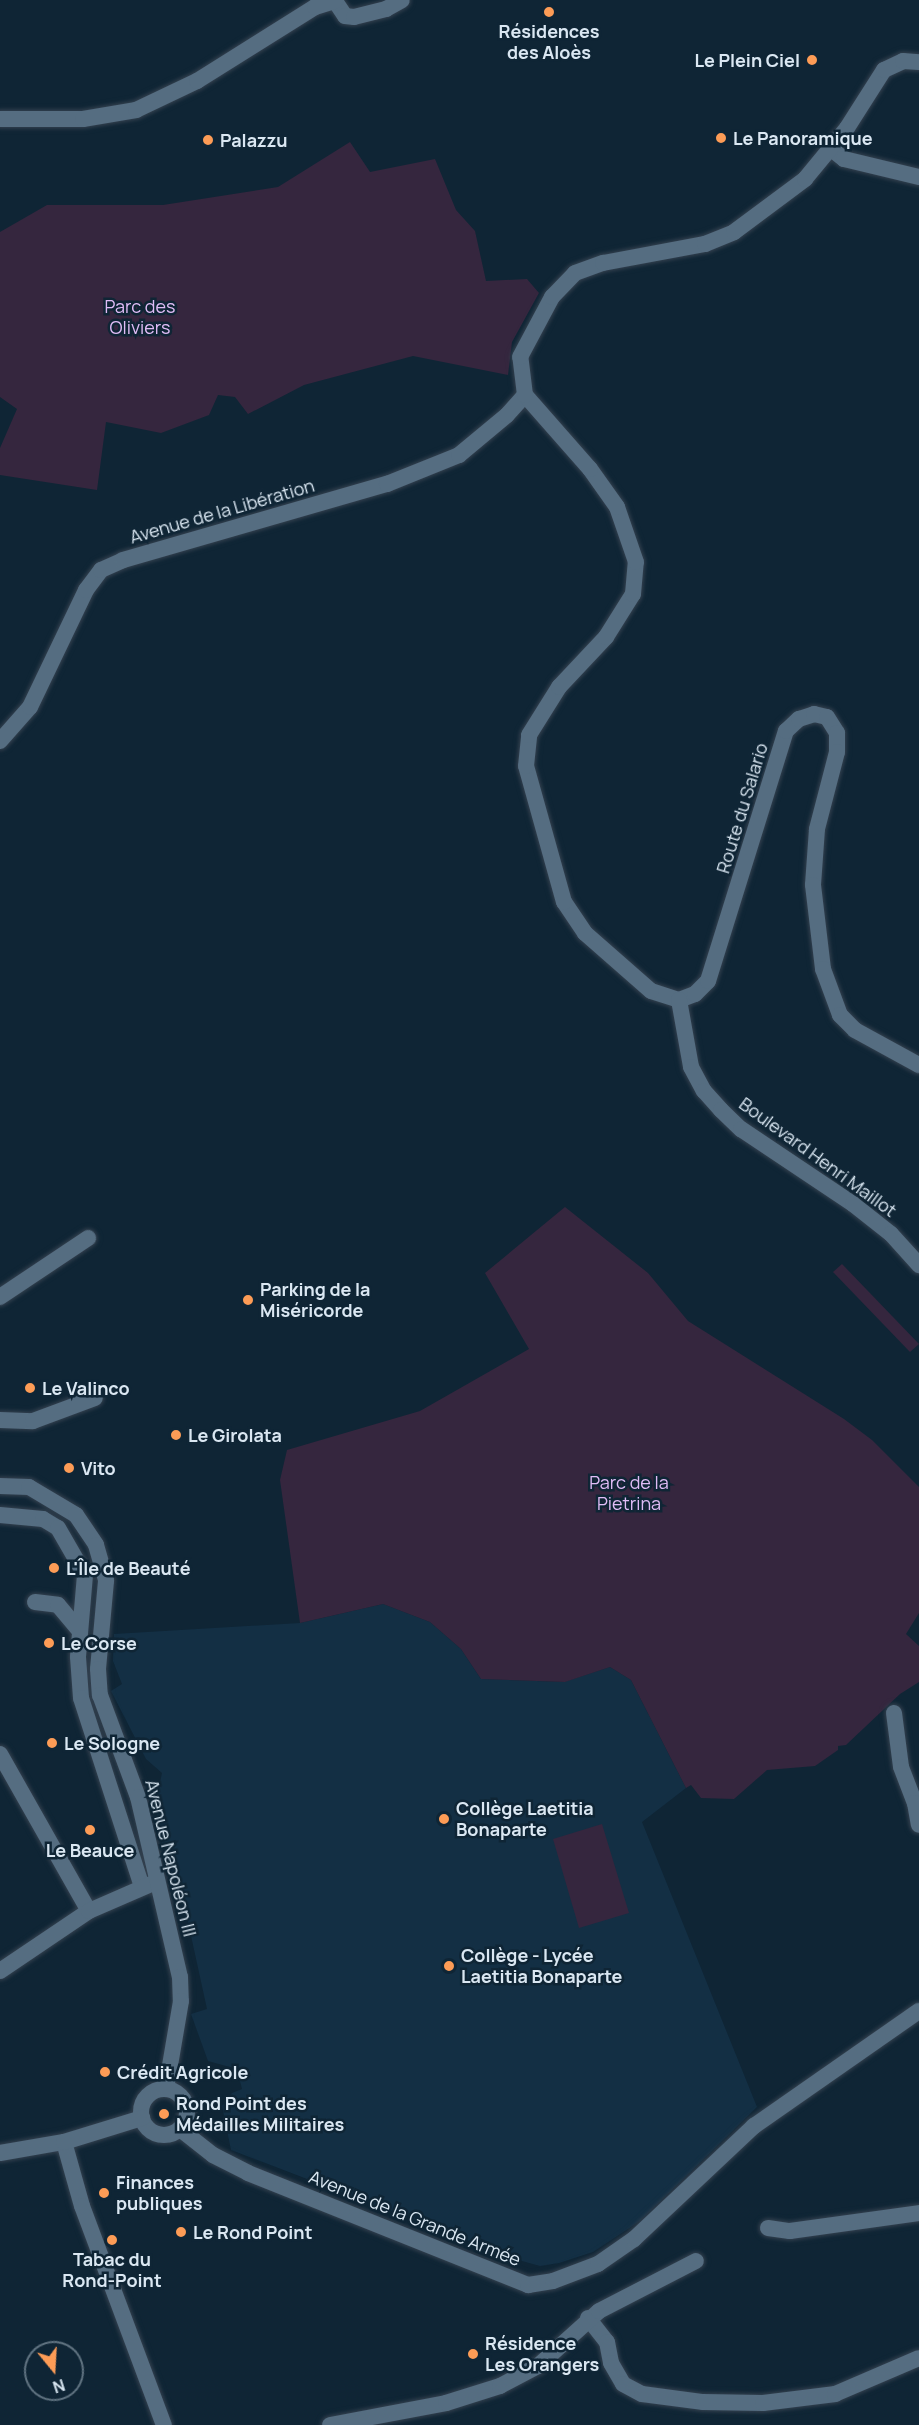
<!DOCTYPE html>
<meta charset="utf-8">
<style>
body{margin:0}
#map{position:relative;width:919px;height:2425px;overflow:hidden;background:#0f2535;font-family:Manrope,sans-serif}
div>[style]{position:absolute}
.built>*{inset:0;background:#132f44}
.green>*{inset:0;background:#35263e}
.roads{filter:drop-shadow(0 0 2px #34414f) drop-shadow(0 0 2px #34414f)}
.minor>*{height:16px;margin:-8px;padding:0 8px;transform-origin:8px;border-radius:8px;background:#556d81}
.tertiary>*{height:16px;margin:-8px;padding:0 8px;transform-origin:8px;border-radius:8px;background:#556d81}
.secondary>*{height:16px;margin:-8px;padding:0 8px;transform-origin:8px;border-radius:8px;background:#556d81}
.secondary>.ring{margin:-8px;padding:0;box-sizing:content-box;background:none;border:16px solid #556d81;border-radius:50%}
.dots>*{width:16px;height:16px;translate:-50% -50%;box-sizing:border-box;border:3px solid #0f2535;border-radius:50%}
span{translate:-50% -50%;white-space:nowrap;text-align:center;line-height:1.15;-webkit-text-stroke:5px #0f2535;paint-order:stroke}
.poi-label{font-size:18px;color:#dae7f2;font-weight:700}
.right{translate:-100% -50%;text-align:right}
.left{translate:0 -50%;text-align:left}
.park-label{font-size:18px;color:#e0bcf6}
.street-label{font-size:18px;color:#dae7f2}
.north{position:absolute;left:24px;top:2341px;width:60px;height:60px;box-sizing:border-box;background:#0f2535;border:2px solid #607381;border-radius:50%;rotate:162deg;font-size:16px;font-weight:700;line-height:24px;text-align:center;color:#dae7f2}
.north::after{content:'';display:block;margin:auto;width:21px;height:27px;background:#fd9c56;clip-path:polygon(50% 0,100% 100%,50% 72%,0 100%)}
</style>
<div id="map">
<div class="built">
<div style="clip-path:polygon(383px 1604px,430px 1622px,461px 1649px,481px 1679px,564px 1682px,610px 1667px,631px 1680px,686px 1788px,642px 1822px,757px 2107px,640px 2221px,593px 2252px,559px 2263px,540px 2266px,522px 2261px,231px 2150px,222px 2106px,232px 2093px,242px 2089px,237px 2069px,208px 2061px,191px 2014px,207px 2009px,188px 1922px,163px 1847px,155px 1805px,162px 1773px,146px 1759px,111px 1691px,122px 1684px,113px 1661px,114px 1634px,300px 1623px)"></div>
</div>
<div class="green">
<div style="clip-path:polygon(350px 142px,370px 172px,435px 159px,456px 210px,475px 231px,486px 281px,527px 279px,539px 293px,512px 342px,508px 375px,413px 356px,304px 385px,248px 414px,235px 397px,218px 395px,209px 415px,161px 433px,106px 422px,97px 490px,0 475px,0 448px,17px 409px,0 397px,0 232px,47px 205px,163px 205px,278px 187px)"></div>
<div style="clip-path:polygon(565px 1207px,648px 1273px,688px 1321px,844px 1419px,872px 1440px,919px 1487px,919px 1613px,906px 1634px,919px 1646px,919px 1682px,900px 1694px,846px 1745px,838px 1746px,838px 1750px,815px 1766px,767px 1770px,734px 1799px,701px 1798px,691px 1785px,686px 1788px,631px 1680px,610px 1667px,565px 1682px,481px 1679px,461px 1649px,430px 1622px,383px 1604px,300px 1623px,280px 1480px,287px 1450px,420px 1411px,529px 1349px,485px 1273px)"></div>
<div style="clip-path:polygon(842px 1264px,919px 1344px,910px 1352px,833px 1272px)"></div>
<div style="clip-path:polygon(602px 1824px,629px 1913px,579px 1928px,553px 1839px)"></div>
</div>
<div class="roads">
<div class="minor">
<div style="left:335px;top:1px;width:18px;rotate:56deg"></div>
<div style="left:345px;top:16px;width:9px;rotate:6deg"></div>
<div style="left:354px;top:17px;width:33px;rotate:-14deg"></div>
<div style="left:386px;top:9px;width:18px;rotate:-29deg"></div>
<div style="left:0;top:119px;width:83px"></div>
<div style="left:83px;top:119px;width:54px;rotate:-9.6deg"></div>
<div style="left:136px;top:110px;width:68px;rotate:-25.4deg"></div>
<div style="left:197px;top:81px;width:139px;rotate:-32.1deg"></div>
<div style="left:315px;top:7px;width:21px;rotate:-17deg"></div>
<div style="left:830px;top:148px;width:18px;rotate:38deg"></div>
<div style="left:844px;top:159px;width:77px;rotate:13.5deg"></div>
<div style="left:0;top:741px;width:45px;rotate:-48.6deg"></div>
<div style="left:30px;top:707px;width:130px;rotate:-64.4deg"></div>
<div style="left:86px;top:590px;width:25px;rotate:-53deg"></div>
<div style="left:101px;top:570px;width:24px;rotate:-24deg"></div>
<div style="left:123px;top:560px;width:275px;rotate:-16.1deg"></div>
<div style="left:387px;top:484px;width:78px;rotate:-21.9deg"></div>
<div style="left:459px;top:455px;width:62px;rotate:-39.8deg"></div>
<div style="left:507px;top:415px;width:27px;rotate:-48deg"></div>
<div style="left:0;top:1420px;width:33px;rotate:2deg"></div>
<div style="left:33px;top:1421px;width:66px;rotate:-20.4deg"></div>
<div style="left:0;top:1515px;width:43px;rotate:5.3deg"></div>
<div style="left:43px;top:1519px;width:17px;rotate:31deg"></div>
<div style="left:58px;top:1528px;width:54px;rotate:60.1deg"></div>
<div style="left:85px;top:1575px;width:82px;rotate:94.9deg"></div>
<div style="left:78px;top:1657px;width:41px;rotate:85.8deg"></div>
<div style="left:81px;top:1698px;width:199px;rotate:72.1deg"></div>
<div style="left:35px;top:1602px;width:23px;rotate:7deg"></div>
<div style="left:58px;top:1605px;width:34px;rotate:50deg"></div>
<div style="left:894px;top:1713px;width:54px;rotate:82.6deg"></div>
<div style="left:901px;top:1767px;width:39px;rotate:69deg"></div>
<div style="left:915px;top:1803px;width:22px;rotate:80deg"></div>
<div style="left:0;top:1754px;width:180px;rotate:60.5deg"></div>
<div style="left:0;top:1971px;width:107px;rotate:-34deg"></div>
<div style="left:89px;top:1911px;width:68px;rotate:-23.5deg"></div>
<div style="left:768px;top:2228px;width:22px;rotate:8deg"></div>
<div style="left:790px;top:2231px;width:130px;rotate:-7.9deg"></div>
<div style="left:588px;top:2318px;width:31px;rotate:52deg"></div>
<div style="left:607px;top:2342px;width:21px;rotate:79deg"></div>
<div style="left:611px;top:2363px;width:24px;rotate:60deg"></div>
<div style="left:623px;top:2384px;width:21px;rotate:28deg"></div>
<div style="left:642px;top:2394px;width:62px;rotate:7.5deg"></div>
<div style="left:703px;top:2402px;width:60px;rotate:1deg"></div>
<div style="left:763px;top:2403px;width:73px;rotate:-7.1deg"></div>
<div style="left:835px;top:2394px;width:91px;rotate:-23.2deg"></div>
<div style="left:330px;top:2425px;width:118px;rotate:-10.7deg"></div>
<div style="left:446px;top:2403px;width:57px;rotate:-17.5deg"></div>
<div style="left:500px;top:2386px;width:43px;rotate:-27.8deg"></div>
<div style="left:538px;top:2366px;width:82px;rotate:-42deg"></div>
<div style="left:599px;top:2311px;width:109px;rotate:-27.3deg"></div>
</div>
<div class="tertiary">
<div style="left:0;top:1297px;width:106px;rotate:-33.8deg"></div>
<div style="left:64px;top:2142px;width:66px;rotate:74.3deg"></div>
<div style="left:82px;top:2206px;width:234px;rotate:69.5deg"></div>
</div>
<div class="secondary">
<div style="left:679px;top:1000px;width:29px;rotate:-162deg"></div>
<div style="left:651px;top:991px;width:88px;rotate:-138.7deg"></div>
<div style="left:585px;top:933px;width:37px;rotate:-124deg"></div>
<div style="left:564px;top:902px;width:141px;rotate:-105.6deg"></div>
<div style="left:526px;top:766px;width:31px;rotate:-84deg"></div>
<div style="left:529px;top:735px;width:57px;rotate:-58deg"></div>
<div style="left:559px;top:687px;width:69px;rotate:-46.8deg"></div>
<div style="left:606px;top:637px;width:51px;rotate:-57.9deg"></div>
<div style="left:633px;top:594px;width:32px;rotate:-85deg"></div>
<div style="left:636px;top:562px;width:58px;rotate:-109.1deg"></div>
<div style="left:617px;top:507px;width:47px;rotate:-125.4deg"></div>
<div style="left:590px;top:469px;width:98px;rotate:-131.3deg"></div>
<div style="left:525px;top:395px;width:38px;rotate:-97deg"></div>
<div style="left:520px;top:357px;width:68px;rotate:-61.9deg"></div>
<div style="left:552px;top:297px;width:33px;rotate:-46deg"></div>
<div style="left:575px;top:273px;width:30px;rotate:-20deg"></div>
<div style="left:603px;top:263px;width:104px;rotate:-10.6deg"></div>
<div style="left:705px;top:244px;width:31px;rotate:-22deg"></div>
<div style="left:734px;top:232px;width:89px;rotate:-36.7deg"></div>
<div style="left:805px;top:179px;width:66px;rotate:-50.5deg"></div>
<div style="left:847px;top:128px;width:69px;rotate:-57.5deg"></div>
<div style="left:884px;top:70px;width:21px;rotate:-25deg"></div>
<div style="left:903px;top:61px;width:16px;rotate:4deg"></div>
<div style="left:679px;top:1000px;width:17px;rotate:-21deg"></div>
<div style="left:695px;top:994px;width:18px;rotate:-45deg"></div>
<div style="left:708px;top:981px;width:262px;rotate:-72.7deg"></div>
<div style="left:786px;top:731px;width:18px;rotate:-43deg"></div>
<div style="left:799px;top:719px;width:16px;rotate:-18deg"></div>
<div style="left:814px;top:714px;width:13px;rotate:13deg"></div>
<div style="left:827px;top:717px;width:19px;rotate:58deg"></div>
<div style="left:837px;top:733px;width:19px;rotate:90deg"></div>
<div style="left:837px;top:752px;width:80px;rotate:104.6deg"></div>
<div style="left:817px;top:829px;width:56px;rotate:94.1deg"></div>
<div style="left:813px;top:885px;width:85px;rotate:83.2deg"></div>
<div style="left:823px;top:969px;width:49px;rotate:69.7deg"></div>
<div style="left:840px;top:1015px;width:21px;rotate:45deg"></div>
<div style="left:855px;top:1030px;width:73px;rotate:28.7deg"></div>
<div style="left:679px;top:1000px;width:68px;rotate:79.8deg"></div>
<div style="left:691px;top:1067px;width:27px;rotate:62deg"></div>
<div style="left:704px;top:1091px;width:25px;rotate:48deg"></div>
<div style="left:721px;top:1110px;width:28px;rotate:44deg"></div>
<div style="left:741px;top:1129px;width:135px;rotate:33.8deg"></div>
<div style="left:853px;top:1204px;width:48px;rotate:38.3deg"></div>
<div style="left:891px;top:1234px;width:42px;rotate:47.9deg"></div>
<div style="left:0;top:1486px;width:29px;rotate:2deg"></div>
<div style="left:29px;top:1487px;width:55px;rotate:30.8deg"></div>
<div style="left:76px;top:1515px;width:36px;rotate:56deg"></div>
<div style="left:96px;top:1545px;width:37px;rotate:74deg"></div>
<div style="left:106px;top:1581px;width:88px;rotate:95.2deg"></div>
<div style="left:98px;top:1669px;width:26px;rotate:86deg"></div>
<div style="left:100px;top:1695px;width:109px;rotate:69.6deg"></div>
<div style="left:138px;top:1797px;width:185px;rotate:76.9deg"></div>
<div style="left:180px;top:1977px;width:24px;rotate:88deg"></div>
<div style="left:181px;top:2001px;width:89px;rotate:99.7deg"></div>
<div class="ring" style="left:141px;top:2089px;width:30px;height:30px"></div>
<div style="left:180px;top:2129px;width:42px;rotate:38.2deg"></div>
<div style="left:213px;top:2155px;width:39px;rotate:27deg"></div>
<div style="left:248px;top:2173px;width:302px;rotate:21.8deg"></div>
<div style="left:528px;top:2285px;width:25px;rotate:-9deg"></div>
<div style="left:553px;top:2281px;width:48px;rotate:-20.7deg"></div>
<div style="left:598px;top:2264px;width:44px;rotate:-34.8deg"></div>
<div style="left:634px;top:2239px;width:165px;rotate:-43.3deg"></div>
<div style="left:754px;top:2126px;width:201px;rotate:-34.9deg"></div>
<div style="left:0;top:2153px;width:65px;rotate:-9.8deg"></div>
<div style="left:64px;top:2142px;width:82px;rotate:-17.1deg"></div>
</div>
</div>
<div class="dots">
<div style="left:549px;top:12px;background:#fd9c56"></div>
<div style="left:812px;top:60px;background:#fd9c56"></div>
<div style="left:721px;top:138px;background:#fd9c56"></div>
<div style="left:208px;top:140px;background:#fd9c56"></div>
<div style="left:248px;top:1300px;background:#fd9c56"></div>
<div style="left:30px;top:1388px;background:#fd9c56"></div>
<div style="left:176px;top:1435px;background:#fd9c56"></div>
<div style="left:69px;top:1468px;background:#fd9c56"></div>
<div style="left:54px;top:1568px;background:#fd9c56"></div>
<div style="left:49px;top:1643px;background:#fd9c56"></div>
<div style="left:52px;top:1743px;background:#fd9c56"></div>
<div style="left:444px;top:1819px;background:#fd9c56"></div>
<div style="left:90px;top:1830px;background:#fd9c56"></div>
<div style="left:449px;top:1966px;background:#fd9c56"></div>
<div style="left:105px;top:2072px;background:#fd9c56"></div>
<div style="left:164px;top:2114px;background:#fd9c56"></div>
<div style="left:104px;top:2193px;background:#fd9c56"></div>
<div style="left:181px;top:2232px;background:#fd9c56"></div>
<div style="left:112px;top:2240px;background:#fd9c56"></div>
<div style="left:473px;top:2354px;background:#fd9c56"></div>
</div>
<div class="poi-label">
<span style="left:549px;top:42px">Résidences<br>des Aloès</span>
<span class="right" style="left:800px;top:60px">Le Plein Ciel</span>
<span class="left" style="left:733px;top:138px">Le Panoramique</span>
<span class="left" style="left:220px;top:140px">Palazzu</span>
<span class="left" style="left:260px;top:1300px">Parking de la<br>Miséricorde</span>
<span class="left" style="left:42px;top:1388px">Le Valinco</span>
<span class="left" style="left:188px;top:1435px">Le Girolata</span>
<span class="left" style="left:81px;top:1468px">Vito</span>
<span class="left" style="left:66px;top:1568px">L'Île de Beauté</span>
<span class="left" style="left:61px;top:1643px">Le Corse</span>
<span class="left" style="left:64px;top:1743px">Le Sologne</span>
<span class="left" style="left:456px;top:1819px">Collège Laetitia<br>Bonaparte</span>
<span style="left:90px;top:1850px">Le Beauce</span>
<span class="left" style="left:461px;top:1966px">Collège - Lycée<br>Laetitia Bonaparte</span>
<span class="left" style="left:117px;top:2072px">Crédit Agricole</span>
<span class="left" style="left:176px;top:2114px">Rond Point des<br>Médailles Militaires</span>
<span class="left" style="left:116px;top:2193px">Finances<br>publiques</span>
<span class="left" style="left:193px;top:2232px">Le Rond Point</span>
<span style="left:112px;top:2270px">Tabac du<br>Rond-Point</span>
<span class="left" style="left:485px;top:2354px">Résidence<br>Les Orangers</span>
</div>
<div class="park-label">
<span style="left:140px;top:317px">Parc des<br>Oliviers</span>
<span style="left:629px;top:1493px">Parc de la<br>Pietrina</span>
</div>
<div class="street-label">
<span style="left:222px;top:511px;rotate:-16deg">Avenue de la Libération</span>
<span style="left:742px;top:808px;rotate:-73deg">Route du Salario</span>
<span style="left:818px;top:1157px;rotate:36deg">Boulevard Henri Maillot</span>
<span style="left:171px;top:1858px;rotate:76deg">Avenue Napoléon III</span>
<span style="left:415px;top:2218px;rotate:22deg">Avenue de la Grande Armée</span>
</div>
<div class="north">N</div>
</div>
